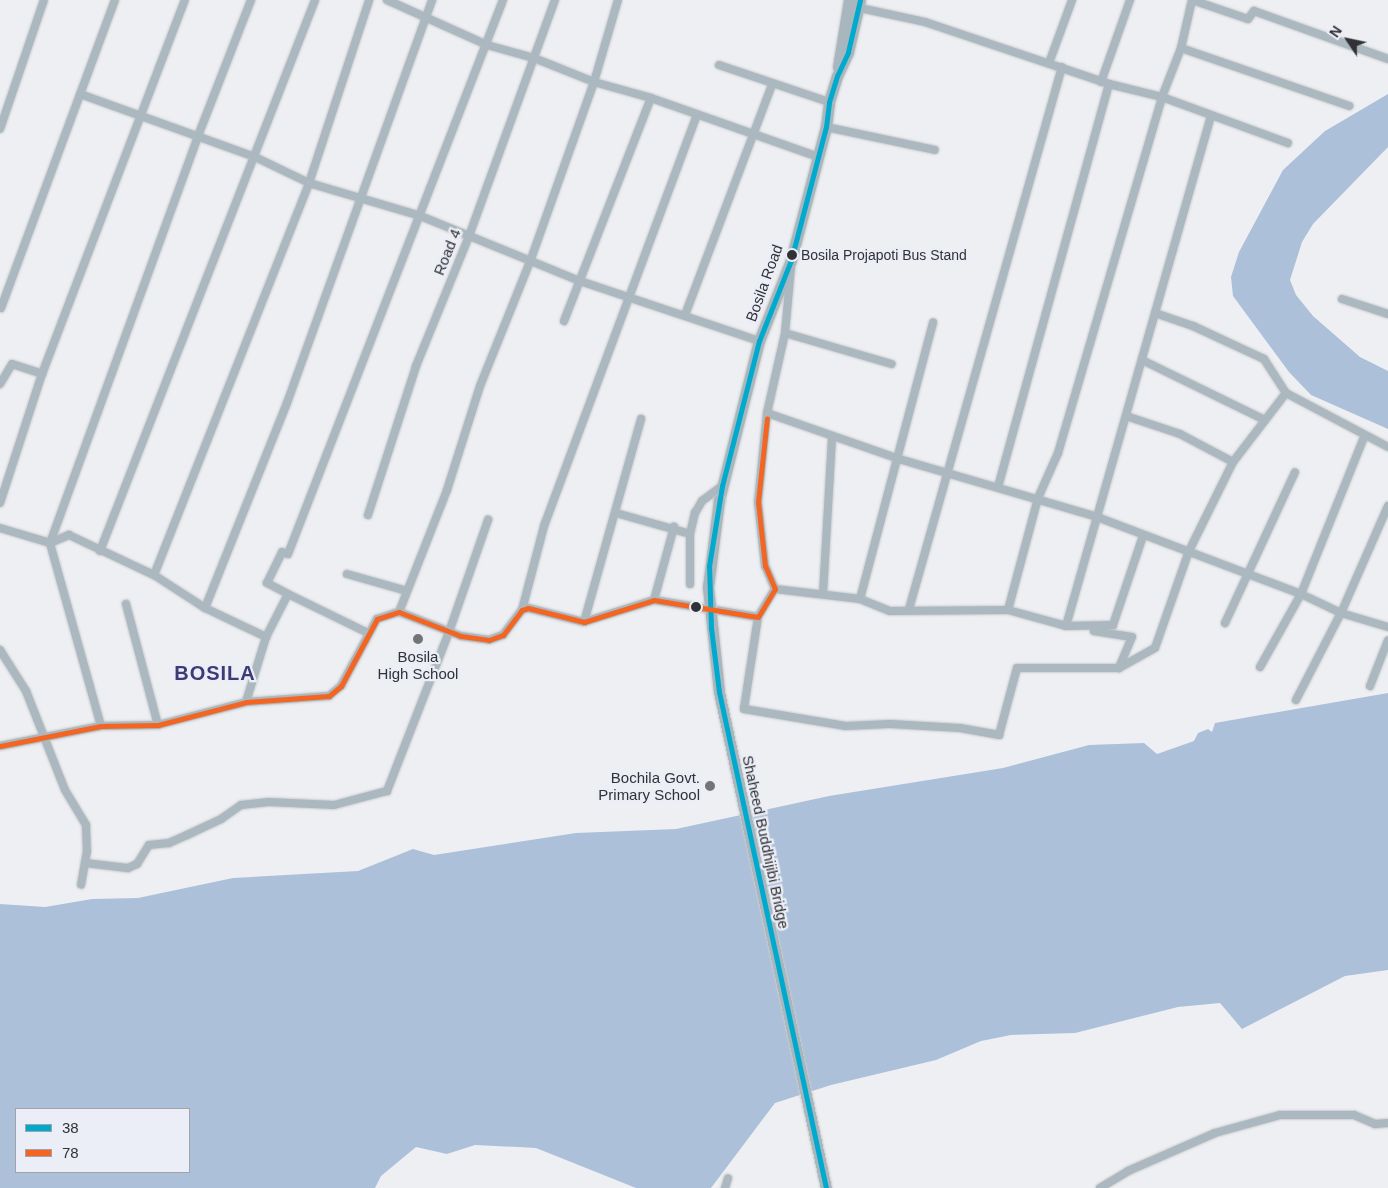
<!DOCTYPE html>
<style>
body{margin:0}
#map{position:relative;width:1388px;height:1188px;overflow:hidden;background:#eeeff3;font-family:Helvetica,sans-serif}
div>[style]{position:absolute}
.water>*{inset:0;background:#acc0da}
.roads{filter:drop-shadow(0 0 1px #c9cacc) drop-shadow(0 0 1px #c9cacc)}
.street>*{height:8px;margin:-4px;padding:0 4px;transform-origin:4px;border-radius:4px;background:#abb8bf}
.secondary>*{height:11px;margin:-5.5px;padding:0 5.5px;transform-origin:5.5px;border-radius:5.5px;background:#a8b6bd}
.bridges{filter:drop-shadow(0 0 1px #c9cacc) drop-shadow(0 0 1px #c9cacc)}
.secondary-bridge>*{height:11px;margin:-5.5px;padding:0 5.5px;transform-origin:5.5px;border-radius:5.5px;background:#a8b6bd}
.bus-1>*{height:5px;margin:-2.5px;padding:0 2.5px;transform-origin:2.5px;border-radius:2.5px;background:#00a9ce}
.bus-2>*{height:5px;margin:-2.5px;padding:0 2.5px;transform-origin:2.5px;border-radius:2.5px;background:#f26522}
.dots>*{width:14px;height:14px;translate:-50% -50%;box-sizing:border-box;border:2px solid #ebeef6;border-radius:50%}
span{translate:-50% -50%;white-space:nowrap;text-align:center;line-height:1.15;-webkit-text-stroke:4.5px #ebeef6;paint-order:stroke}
.bus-label{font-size:14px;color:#313236}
.left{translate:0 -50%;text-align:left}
.street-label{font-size:15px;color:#313236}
.poi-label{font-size:15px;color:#313236}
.right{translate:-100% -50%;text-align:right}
.district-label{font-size:20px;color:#3e3a76;font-weight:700;letter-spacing:1px}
.legend{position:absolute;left:15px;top:1108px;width:175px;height:65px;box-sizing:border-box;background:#ebeef6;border:1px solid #a1a3a9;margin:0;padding:6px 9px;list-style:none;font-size:15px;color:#313236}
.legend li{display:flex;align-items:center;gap:10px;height:25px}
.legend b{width:25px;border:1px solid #a1a3a9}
.north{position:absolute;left:1323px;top:15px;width:50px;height:50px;-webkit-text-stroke:4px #ebeef6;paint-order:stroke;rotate:304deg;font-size:14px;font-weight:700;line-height:20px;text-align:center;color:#313236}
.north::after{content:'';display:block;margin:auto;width:18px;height:22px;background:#313236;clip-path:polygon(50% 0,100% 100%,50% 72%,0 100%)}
</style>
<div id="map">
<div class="water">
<div style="clip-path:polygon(1388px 94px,1388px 147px,1313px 224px,1302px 242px,1290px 280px,1296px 295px,1313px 316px,1360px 357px,1388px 371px,1388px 429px,1311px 395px,1289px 372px,1233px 296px,1231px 277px,1239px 252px,1283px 170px,1325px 131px)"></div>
<div style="clip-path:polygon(evenodd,1388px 693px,1388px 970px,1345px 976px,1242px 1029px,1220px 1003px,1178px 1007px,1075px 1033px,1011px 1035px,981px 1041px,936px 1060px,831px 1085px,775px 1103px,711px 1188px,636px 1188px,536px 1148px,475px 1145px,447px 1154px,416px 1147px,381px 1176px,375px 1188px,0 1188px,0 904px,45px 907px,92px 899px,138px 898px,233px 878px,358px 871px,413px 849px,434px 855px,576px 833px,676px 829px,829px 796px,1003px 768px,1089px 745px,1144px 743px,1157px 754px,1194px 741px,1198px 733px,1208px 729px,1212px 732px,1215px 723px,1388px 693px,16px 1109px,189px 1109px,189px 1172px,16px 1172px,16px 1109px)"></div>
</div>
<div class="roads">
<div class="street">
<div style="left:387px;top:0;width:110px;rotate:24.2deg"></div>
<div style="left:487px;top:45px;width:49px;rotate:15.5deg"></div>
<div style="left:534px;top:58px;width:65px;rotate:21.8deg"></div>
<div style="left:594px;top:82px;width:59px;rotate:15.7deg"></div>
<div style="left:651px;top:98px;width:175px;rotate:19.4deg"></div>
<div style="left:1192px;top:0;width:59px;rotate:18.7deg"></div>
<div style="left:1248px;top:19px;width:10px;rotate:-53deg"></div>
<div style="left:1254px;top:11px;width:142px;rotate:19.7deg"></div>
<div style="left:860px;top:8px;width:66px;rotate:12.2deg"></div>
<div style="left:925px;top:22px;width:194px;rotate:18.6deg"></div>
<div style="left:1109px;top:84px;width:55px;rotate:13.8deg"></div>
<div style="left:1162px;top:97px;width:134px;rotate:20.1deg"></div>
<div style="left:1181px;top:48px;width:178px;rotate:19deg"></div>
<div style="left:1049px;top:63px;width:67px;rotate:-69.9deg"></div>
<div style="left:719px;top:65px;width:116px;rotate:18.6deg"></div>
<div style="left:1101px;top:82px;width:87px;rotate:-70.5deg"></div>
<div style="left:80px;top:94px;width:186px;rotate:19.8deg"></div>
<div style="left:255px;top:157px;width:60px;rotate:25.7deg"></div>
<div style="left:309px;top:183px;width:114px;rotate:16.4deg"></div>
<div style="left:418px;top:215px;width:175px;rotate:22.2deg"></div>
<div style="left:580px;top:281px;width:189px;rotate:18.5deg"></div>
<div style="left:826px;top:127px;width:111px;rotate:11.9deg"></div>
<div style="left:0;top:129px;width:136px;rotate:-71.2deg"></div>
<div style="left:1342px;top:299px;width:48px;rotate:18.1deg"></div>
<div style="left:1px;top:308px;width:328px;rotate:-69.7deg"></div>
<div style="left:1155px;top:313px;width:40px;rotate:18.9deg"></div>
<div style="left:1193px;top:326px;width:78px;rotate:24.9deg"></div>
<div style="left:1264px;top:359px;width:40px;rotate:57.1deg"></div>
<div style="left:1286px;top:393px;width:115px;rotate:27.9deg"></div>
<div style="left:685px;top:315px;width:246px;rotate:-69.3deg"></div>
<div style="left:564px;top:321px;width:239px;rotate:-68.7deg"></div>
<div style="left:785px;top:333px;width:111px;rotate:16.2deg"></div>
<div style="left:1142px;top:360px;width:137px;rotate:26deg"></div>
<div style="left:0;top:384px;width:23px;rotate:-59deg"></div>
<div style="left:12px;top:364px;width:32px;rotate:18deg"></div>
<div style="left:767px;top:413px;width:140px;rotate:19.2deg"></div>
<div style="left:899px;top:459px;width:206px;rotate:16.3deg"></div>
<div style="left:1097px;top:517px;width:218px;rotate:20.7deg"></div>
<div style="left:1301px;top:594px;width:44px;rotate:25.4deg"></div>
<div style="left:1341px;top:613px;width:49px;rotate:16.6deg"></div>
<div style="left:1126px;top:416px;width:57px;rotate:18.4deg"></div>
<div style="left:1180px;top:434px;width:60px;rotate:27.8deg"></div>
<div style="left:998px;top:487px;width:418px;rotate:-74.6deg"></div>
<div style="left:0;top:503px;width:136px;rotate:-72deg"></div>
<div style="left:42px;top:374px;width:400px;rotate:-69.1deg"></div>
<div style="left:616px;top:513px;width:77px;rotate:15.8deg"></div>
<div style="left:690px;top:534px;width:50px;rotate:90deg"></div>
<div style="left:368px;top:515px;width:157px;rotate:-72.1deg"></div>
<div style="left:416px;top:366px;width:140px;rotate:-67.8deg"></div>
<div style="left:469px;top:236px;width:251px;rotate:-70deg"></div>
<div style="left:0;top:528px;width:52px;rotate:16.7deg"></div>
<div style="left:50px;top:543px;width:21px;rotate:-23deg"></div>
<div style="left:69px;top:535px;width:94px;rotate:25.2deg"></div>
<div style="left:154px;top:575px;width:61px;rotate:32.9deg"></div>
<div style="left:205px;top:608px;width:68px;rotate:25.4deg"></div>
<div style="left:690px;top:534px;width:22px;rotate:-77deg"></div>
<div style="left:695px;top:513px;width:14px;rotate:-60deg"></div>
<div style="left:702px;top:501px;width:25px;rotate:-37deg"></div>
<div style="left:100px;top:551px;width:591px;rotate:-68.68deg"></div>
<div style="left:347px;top:574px;width:62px;rotate:15.8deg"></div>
<div style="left:154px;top:575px;width:422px;rotate:-68.4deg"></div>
<div style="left:309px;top:183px;width:193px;rotate:-71.8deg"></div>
<div style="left:775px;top:589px;width:86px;rotate:6.7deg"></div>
<div style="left:860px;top:599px;width:32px;rotate:22deg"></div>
<div style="left:890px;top:611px;width:118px;rotate:-0.5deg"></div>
<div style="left:1008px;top:610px;width:60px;rotate:15.4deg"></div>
<div style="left:1066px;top:626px;width:47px;rotate:-1.2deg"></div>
<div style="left:1113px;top:625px;width:94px;rotate:-71.4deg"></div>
<div style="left:288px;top:594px;width:24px;rotate:-152deg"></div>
<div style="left:267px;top:583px;width:34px;rotate:-64deg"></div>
<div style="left:282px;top:552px;width:6px;rotate:18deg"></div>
<div style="left:288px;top:554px;width:594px;rotate:-68.79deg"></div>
<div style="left:823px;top:594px;width:157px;rotate:-86.7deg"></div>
<div style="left:860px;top:599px;width:286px;rotate:-75.2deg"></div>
<div style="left:654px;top:600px;width:76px;rotate:-74.7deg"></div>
<div style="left:126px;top:604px;width:125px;rotate:75.2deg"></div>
<div style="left:205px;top:608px;width:221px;rotate:-68.2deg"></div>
<div style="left:287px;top:403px;width:428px;rotate:-70.2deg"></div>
<div style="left:909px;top:609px;width:563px;rotate:-74.24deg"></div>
<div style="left:522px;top:610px;width:87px;rotate:-75.3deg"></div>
<div style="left:544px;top:526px;width:439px;rotate:-69.6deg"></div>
<div style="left:1008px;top:610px;width:116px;rotate:-75deg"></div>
<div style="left:1038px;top:498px;width:49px;rotate:-66deg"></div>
<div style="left:1058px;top:453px;width:371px;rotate:-73.7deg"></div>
<div style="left:1162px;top:97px;width:53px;rotate:-68.8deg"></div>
<div style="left:1181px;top:48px;width:49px;rotate:-77.1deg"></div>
<div style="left:399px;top:612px;width:131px;rotate:-68.5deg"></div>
<div style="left:447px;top:490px;width:109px;rotate:-72.4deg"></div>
<div style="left:480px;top:386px;width:137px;rotate:-68.1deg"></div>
<div style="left:531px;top:259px;width:188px;rotate:-70.4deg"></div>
<div style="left:594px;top:82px;width:85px;rotate:-73.7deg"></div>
<div style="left:758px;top:617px;width:93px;rotate:98.7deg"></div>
<div style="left:744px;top:709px;width:103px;rotate:9.5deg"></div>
<div style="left:846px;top:726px;width:44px;rotate:-2.6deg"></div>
<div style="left:890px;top:724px;width:70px;rotate:3.3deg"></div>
<div style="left:960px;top:728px;width:40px;rotate:10deg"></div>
<div style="left:999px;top:735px;width:69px;rotate:-75deg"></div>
<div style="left:1017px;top:668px;width:102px"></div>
<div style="left:1119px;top:668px;width:41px;rotate:-29.1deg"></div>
<div style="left:1155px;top:648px;width:103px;rotate:-70.7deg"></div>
<div style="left:1189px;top:551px;width:99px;rotate:-63.7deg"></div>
<div style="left:1233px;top:462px;width:87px;rotate:-52.5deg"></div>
<div style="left:584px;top:622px;width:211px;rotate:-74.3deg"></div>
<div style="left:1225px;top:623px;width:166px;rotate:-65.1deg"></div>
<div style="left:1066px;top:626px;width:530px;rotate:-74.13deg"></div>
<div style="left:1093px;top:627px;width:4px;rotate:76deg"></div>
<div style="left:1094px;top:631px;width:38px;rotate:9deg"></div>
<div style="left:1132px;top:637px;width:34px;rotate:113deg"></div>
<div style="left:0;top:650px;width:49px;rotate:57.6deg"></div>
<div style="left:26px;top:691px;width:106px;rotate:68.5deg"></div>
<div style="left:65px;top:790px;width:41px;rotate:59deg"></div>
<div style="left:86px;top:825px;width:26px;rotate:88deg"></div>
<div style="left:87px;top:851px;width:34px;rotate:100deg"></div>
<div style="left:1260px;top:667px;width:84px;rotate:-60.7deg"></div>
<div style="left:1301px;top:594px;width:171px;rotate:-68.1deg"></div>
<div style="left:1370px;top:686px;width:49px;rotate:-68.6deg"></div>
<div style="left:1296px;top:700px;width:98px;rotate:-62.7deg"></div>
<div style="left:1341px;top:613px;width:117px;rotate:-66.3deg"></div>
<div style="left:246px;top:702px;width:68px;rotate:-72.9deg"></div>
<div style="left:266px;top:637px;width:48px;rotate:-62.9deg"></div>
<div style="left:288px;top:594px;width:89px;rotate:26deg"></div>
<div style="left:101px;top:726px;width:190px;rotate:-105.6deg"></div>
<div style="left:50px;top:543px;width:433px;rotate:-70deg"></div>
<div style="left:198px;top:136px;width:146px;rotate:-68.7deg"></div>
<div style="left:0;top:746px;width:103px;rotate:-11.2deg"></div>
<div style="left:101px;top:726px;width:57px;rotate:-1deg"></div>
<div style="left:158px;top:725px;width:91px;rotate:-14.6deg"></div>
<div style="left:246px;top:702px;width:83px;rotate:-4.1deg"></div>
<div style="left:329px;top:696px;width:16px;rotate:-40deg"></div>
<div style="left:341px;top:686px;width:76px;rotate:-61.8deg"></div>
<div style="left:377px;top:619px;width:23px;rotate:-18deg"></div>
<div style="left:399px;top:612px;width:66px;rotate:21.2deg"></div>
<div style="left:461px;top:636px;width:28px;rotate:8deg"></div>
<div style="left:489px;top:640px;width:15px;rotate:-20deg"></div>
<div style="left:503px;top:635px;width:31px;rotate:-53deg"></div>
<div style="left:522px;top:610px;width:6px;rotate:-18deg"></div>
<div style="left:528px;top:608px;width:58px;rotate:14deg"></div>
<div style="left:584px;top:622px;width:73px;rotate:-17.4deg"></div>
<div style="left:654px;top:600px;width:105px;rotate:9.3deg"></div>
<div style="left:758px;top:617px;width:33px;rotate:-59deg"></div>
<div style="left:775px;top:589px;width:25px;rotate:-113deg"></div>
<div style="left:765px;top:566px;width:64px;rotate:-96.2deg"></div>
<div style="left:758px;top:502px;width:89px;rotate:-84.2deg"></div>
<div style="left:767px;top:413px;width:82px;rotate:-77.3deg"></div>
<div style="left:785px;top:333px;width:66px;rotate:-84.8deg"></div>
<div style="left:85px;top:863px;width:43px;rotate:6.6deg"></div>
<div style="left:128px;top:868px;width:10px;rotate:-24deg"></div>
<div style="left:137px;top:864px;width:22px;rotate:-58deg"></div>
<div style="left:149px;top:845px;width:20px;rotate:-6deg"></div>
<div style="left:169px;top:843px;width:20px;rotate:-24deg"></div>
<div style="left:187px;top:835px;width:38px;rotate:-25deg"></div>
<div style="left:221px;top:819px;width:24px;rotate:-35deg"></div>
<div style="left:241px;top:805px;width:28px;rotate:-6deg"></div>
<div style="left:269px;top:802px;width:65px;rotate:2.6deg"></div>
<div style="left:334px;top:805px;width:55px;rotate:-14.8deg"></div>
<div style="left:387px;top:791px;width:171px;rotate:-68.7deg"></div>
<div style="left:449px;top:632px;width:119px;rotate:-70.8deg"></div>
<div style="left:725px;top:1188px;width:10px;rotate:-73deg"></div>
<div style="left:1100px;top:1188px;width:33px;rotate:-31deg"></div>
<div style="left:1128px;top:1171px;width:95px;rotate:-23.6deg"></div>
<div style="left:1215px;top:1133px;width:67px;rotate:-15.5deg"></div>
<div style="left:1280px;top:1115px;width:74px"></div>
<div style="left:1354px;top:1115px;width:23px;rotate:23deg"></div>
<div style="left:1375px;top:1124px;width:13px;rotate:-4deg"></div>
</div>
<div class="secondary">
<div style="left:838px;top:67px;width:68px;rotate:-80.7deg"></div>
<div style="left:719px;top:500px;width:164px;rotate:-75.9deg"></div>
<div style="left:759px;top:341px;width:87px;rotate:-68.4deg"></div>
<div style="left:791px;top:260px;width:138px;rotate:-75.3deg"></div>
<div style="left:826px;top:127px;width:25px;rotate:-83deg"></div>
<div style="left:829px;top:102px;width:27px;rotate:-73deg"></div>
<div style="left:837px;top:76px;width:26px;rotate:-65deg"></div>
<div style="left:848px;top:52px;width:53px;rotate:-77deg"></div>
</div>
</div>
<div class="bridges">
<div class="secondary-bridge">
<div style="left:719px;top:500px;width:88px;rotate:97.2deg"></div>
<div style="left:708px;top:587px;width:106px;rotate:84deg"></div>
<div style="left:719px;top:692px;width:507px;rotate:77.83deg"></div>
</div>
</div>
<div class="bus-1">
<div style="left:826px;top:1188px;width:507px;rotate:-102.17deg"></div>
<div style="left:719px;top:692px;width:64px;rotate:-97.1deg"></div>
<div style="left:711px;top:628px;width:62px;rotate:-91.8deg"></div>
<div style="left:709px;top:566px;width:81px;rotate:-80.8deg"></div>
<div style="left:722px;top:486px;width:150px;rotate:-75.7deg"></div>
<div style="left:759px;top:341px;width:87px;rotate:-68.4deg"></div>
<div style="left:791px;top:260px;width:138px;rotate:-75.3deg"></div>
<div style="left:826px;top:127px;width:25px;rotate:-83deg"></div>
<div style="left:829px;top:102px;width:27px;rotate:-73deg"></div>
<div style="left:837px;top:76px;width:26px;rotate:-65deg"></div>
<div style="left:848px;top:52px;width:53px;rotate:-77deg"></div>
</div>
<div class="bus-2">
<div style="left:0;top:746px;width:103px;rotate:-11.2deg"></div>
<div style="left:101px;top:726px;width:57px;rotate:-1deg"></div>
<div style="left:158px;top:725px;width:91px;rotate:-14.6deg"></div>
<div style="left:246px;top:702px;width:83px;rotate:-4.1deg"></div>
<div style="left:329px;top:696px;width:16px;rotate:-40deg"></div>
<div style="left:341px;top:686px;width:76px;rotate:-61.8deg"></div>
<div style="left:377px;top:619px;width:23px;rotate:-18deg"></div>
<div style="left:399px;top:612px;width:66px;rotate:21.2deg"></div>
<div style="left:461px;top:636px;width:28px;rotate:8deg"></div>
<div style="left:489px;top:640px;width:15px;rotate:-20deg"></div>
<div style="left:503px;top:635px;width:31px;rotate:-53deg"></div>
<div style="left:522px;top:610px;width:6px;rotate:-18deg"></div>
<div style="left:528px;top:608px;width:58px;rotate:14deg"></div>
<div style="left:584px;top:622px;width:73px;rotate:-17.4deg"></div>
<div style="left:654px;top:600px;width:105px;rotate:9.3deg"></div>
<div style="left:758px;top:617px;width:33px;rotate:-59deg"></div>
<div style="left:775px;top:589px;width:25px;rotate:-113deg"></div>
<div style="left:765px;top:566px;width:64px;rotate:-96.2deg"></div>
<div style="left:758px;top:502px;width:84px;rotate:-83.9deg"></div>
</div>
<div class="dots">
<div style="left:792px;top:255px;background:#313236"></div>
<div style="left:696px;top:607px;background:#313236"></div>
<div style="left:418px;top:639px;background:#737478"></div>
<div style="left:710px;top:786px;background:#737478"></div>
</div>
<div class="bus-label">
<span class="left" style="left:801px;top:255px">Bosila Projapoti Bus Stand</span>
</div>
<div class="street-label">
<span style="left:447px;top:252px;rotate:-68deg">Road 4</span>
<span style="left:764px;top:283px;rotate:-70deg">Bosila Road</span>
<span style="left:766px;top:842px;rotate:78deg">Shaheed Buddhijibi Bridge</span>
</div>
<div class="poi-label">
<span style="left:418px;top:665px">Bosila<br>High School</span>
<span class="right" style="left:700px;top:786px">Bochila Govt.<br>Primary School</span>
</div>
<div class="district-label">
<span style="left:215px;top:673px">BOSILA</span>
</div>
<ul class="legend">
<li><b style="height:6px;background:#00a9ce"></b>38</li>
<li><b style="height:6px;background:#f26522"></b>78</li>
</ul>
<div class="north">N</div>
</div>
